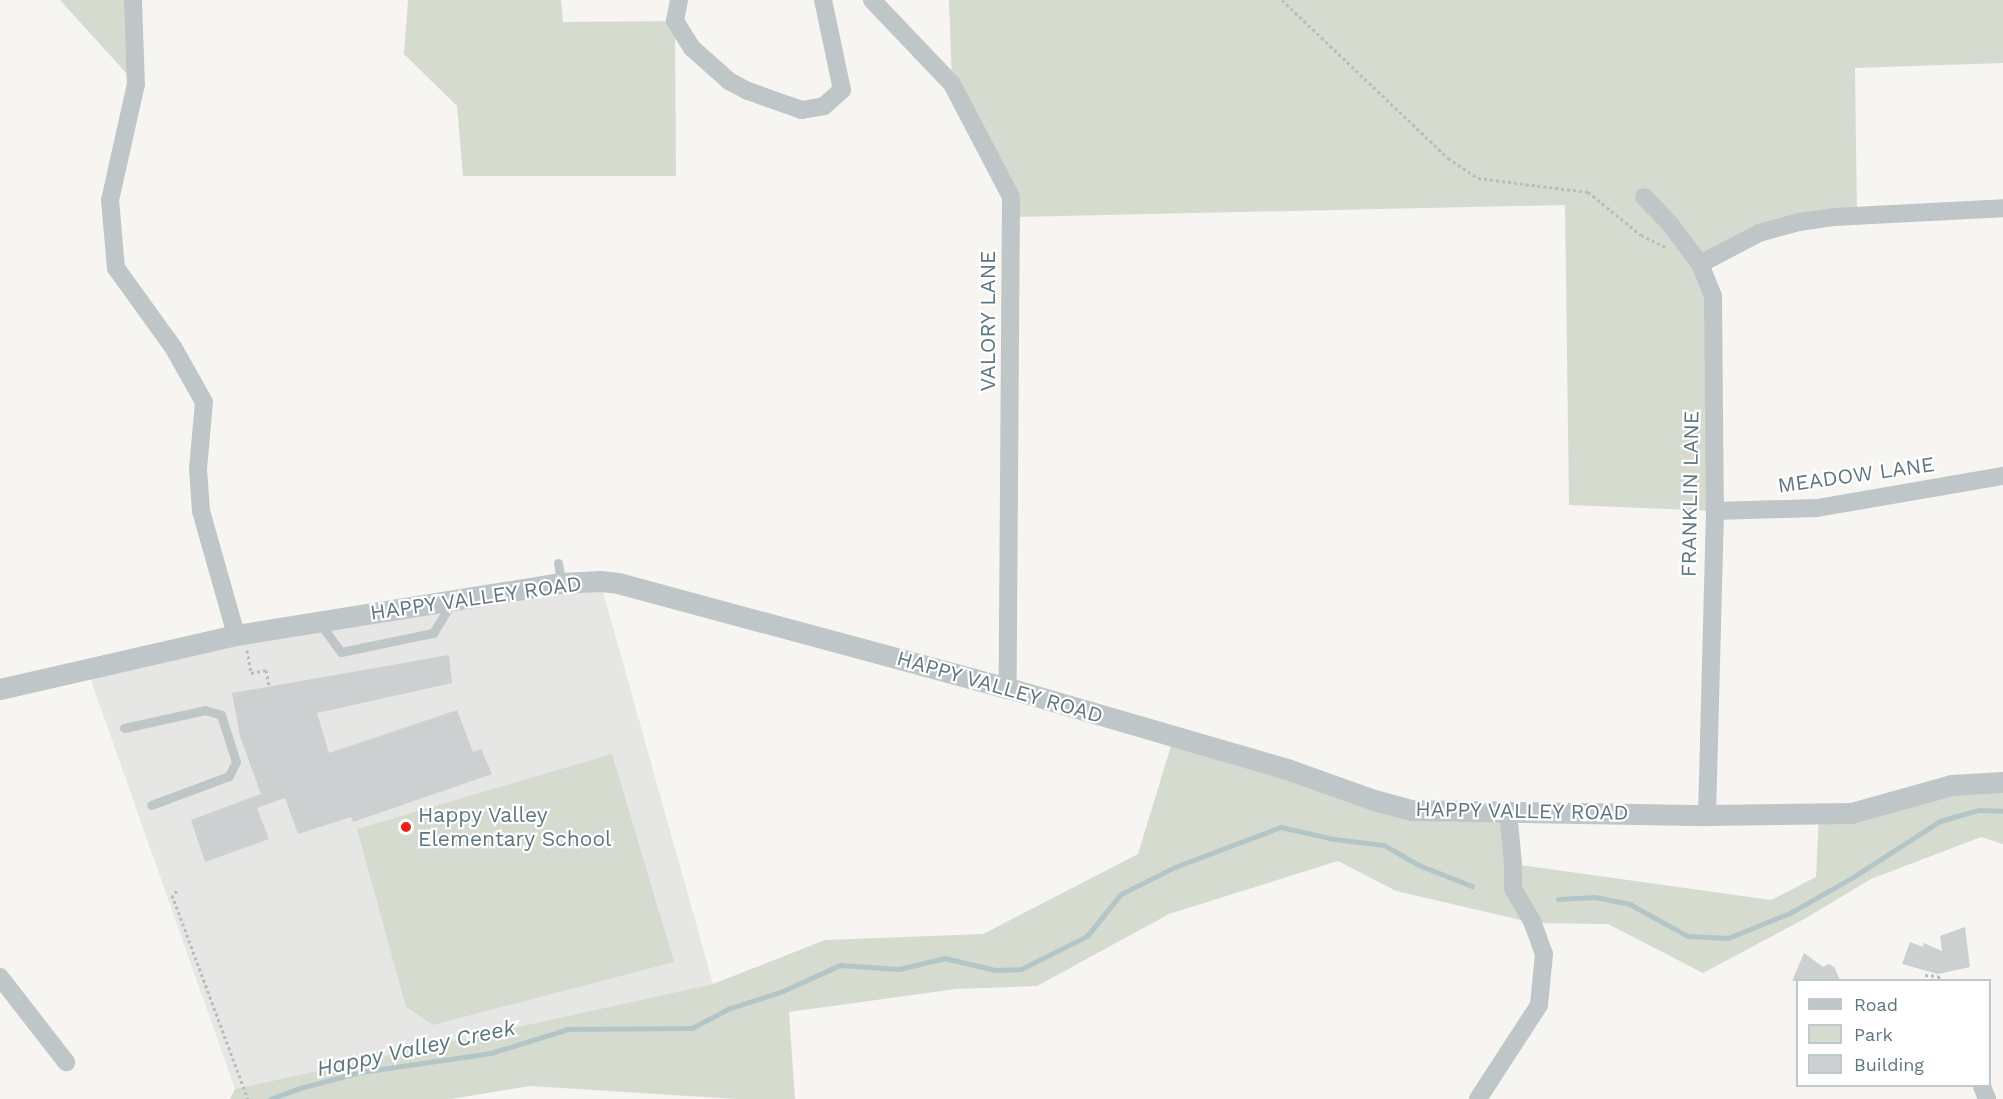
<!DOCTYPE html>
<style>
body{margin:0}
#map{position:relative;width:2003px;height:1099px;overflow:hidden;background:#f6f5f1;font-family:"Work Sans",sans-serif}
div>[style]{position:absolute}
.built>*{inset:0;background:#e6e6e5}
.green>*{inset:0;background:#d6dbd0}
.stream>*{height:4.5px;margin:-2.25px;padding:0 2.25px;transform-origin:2.25px;border-radius:2.25px;background:#b3c6c7}
.building>*{inset:0;background:#ccd0d1}
.path>*{height:3px;margin-top:-1.5px;transform-origin:0;background:repeating-linear-gradient(90deg,#b7bcbe 0 3px,transparent 0 6px)}
.service>*{height:9px;margin:-4.5px;padding:0 4.5px;transform-origin:4.5px;border-radius:4.5px;background:#bfc6c8}
.minor>*{height:18px;margin:-9px;padding:0 9px;transform-origin:9px;border-radius:9px;background:#bfc6c8}
.tertiary>*{height:21px;margin:-10.5px;padding:0 10.5px;transform-origin:10.5px;border-radius:10.5px;background:#bfc6c8}
.dots>*{width:16px;height:16px;translate:-50% -50%;box-sizing:border-box;border:3px solid #fff;border-radius:50%}
span{translate:-50% -50%;white-space:nowrap;text-align:center;line-height:1.15;-webkit-text-stroke:4.5px #fff;paint-order:stroke}
.street-label{font-size:21px;color:#5e777f}
.poi-label{font-size:21px;color:#5e777f}
.left{translate:0 -50%;text-align:left}
.water-label{font-size:22px;color:#59787b;font-style:italic}
.legend{position:absolute;left:1796px;top:979px;width:195px;height:108px;box-sizing:border-box;background:#fff;border:2px solid #bfc9cc;margin:0;padding:8px 10px;list-style:none;font-size:18px;color:#5e777f}
.legend li{display:flex;align-items:center;gap:12px;height:30px}
.legend b{width:30px;border:2px solid #bfc9cc}
</style>
<div id="map">
<div class="built">
<div style="clip-path:polygon(600px 581px,713px 984px,235px 1089px,87px 669px)"></div>
</div>
<div class="green">
<div style="clip-path:polygon(60px 0,133px 0,136px 84px)"></div>
<div style="clip-path:polygon(408px 0,561px 0,563px 22px,675px 21px,676px 176px,463px 176px,457px 106px,404px 54px)"></div>
<div style="clip-path:polygon(949px 0,2003px 0,2003px 63px,1855px 68px,1857px 216px,1799px 222px,1700px 264px,1713px 296px,1715px 511px,1569px 505px,1565px 205px,1011px 217px,952px 84px)"></div>
<div style="clip-path:polygon(1174px 736px,1374px 800px,1508px 811px,1514px 864px,1771px 900px,1816px 877px,1819px 814px,2003px 782px,2003px 844px,1981px 837px,1871px 879px,1806px 918px,1703px 973px,1608px 924px,1533px 923px,1396px 891px,1338px 861px,1169px 914px,1037px 986px,956px 989px,789px 1012px,795px 1099px,736px 1099px,530px 1086px,451px 1099px,230px 1099px,235px 1089px,713px 984px,825px 940px,983px 934px,1138px 854px)"></div>
<div style="clip-path:polygon(612px 754px,674px 962px,433px 1025px,406px 1007px,357px 829px)"></div>
</div>
<div class="stream">
<div style="left:1558px;top:899px;width:37px;rotate:-3deg"></div>
<div style="left:1595px;top:897px;width:36px;rotate:11deg"></div>
<div style="left:1630px;top:904px;width:66px;rotate:28.9deg"></div>
<div style="left:1688px;top:936px;width:40px;rotate:2.9deg"></div>
<div style="left:1728px;top:938px;width:67px;rotate:-22deg"></div>
<div style="left:1790px;top:913px;width:75px;rotate:-29.6deg"></div>
<div style="left:1855px;top:876px;width:101px;rotate:-32.9deg"></div>
<div style="left:1940px;top:821px;width:41px;rotate:-15.8deg"></div>
<div style="left:1979px;top:810px;width:24px;rotate:2deg"></div>
<div style="left:270px;top:1099px;width:32px;rotate:-20deg"></div>
<div style="left:300px;top:1088px;width:63px;rotate:-14.7deg"></div>
<div style="left:361px;top:1072px;width:131px;rotate:-8.3deg"></div>
<div style="left:491px;top:1053px;width:81px;rotate:-17.3deg"></div>
<div style="left:568px;top:1029px;width:124px;rotate:-0.5deg"></div>
<div style="left:692px;top:1028px;width:41px;rotate:-27.8deg"></div>
<div style="left:728px;top:1009px;width:58px;rotate:-18.1deg"></div>
<div style="left:783px;top:991px;width:63px;rotate:-24.5deg"></div>
<div style="left:840px;top:965px;width:59px;rotate:3.9deg"></div>
<div style="left:899px;top:969px;width:47px;rotate:-13.4deg"></div>
<div style="left:945px;top:958px;width:51px;rotate:13.5deg"></div>
<div style="left:995px;top:970px;width:26px;rotate:-2deg"></div>
<div style="left:1021px;top:969px;width:74px;rotate:-26.6deg"></div>
<div style="left:1087px;top:936px;width:54px;rotate:-51deg"></div>
<div style="left:1121px;top:894px;width:60px;rotate:-26.6deg"></div>
<div style="left:1175px;top:867px;width:113px;rotate:-20.7deg"></div>
<div style="left:1281px;top:827px;width:54px;rotate:12.8deg"></div>
<div style="left:1334px;top:839px;width:50px;rotate:6.8deg"></div>
<div style="left:1384px;top:845px;width:40px;rotate:29.7deg"></div>
<div style="left:1419px;top:865px;width:57px;rotate:21.6deg"></div>
</div>
<div class="building">
<div style="clip-path:polygon(449px 655px,452px 683px,317px 713px,329px 753px,457px 710px,473px 752px,481px 749px,492px 774px,353px 822px,351px 817px,298px 834px,285px 798px,257px 808px,269px 839px,205px 862px,191px 820px,261px 794px,240px 736px,232px 693px)"></div>
<div style="clip-path:polygon(1965px 927px,1970px 967px,1938px 974px,1902px 964px,1910px 942px,1923px 947px,1924px 943px,1942px 951px,1940px 936px)"></div>
<div style="clip-path:polygon(1804px 953px,1823px 967px,1829px 964px,1835px 968px,1840px 981px,1792px 981px)"></div>
</div>
<div class="path">
<div style="left:1282px;top:0;width:229px;rotate:43.6deg"></div>
<div style="left:1448px;top:158px;width:36px;rotate:34deg"></div>
<div style="left:1478px;top:178px;width:111px;rotate:7.3deg"></div>
<div style="left:1588px;top:192px;width:68px;rotate:39.1deg"></div>
<div style="left:1641px;top:235px;width:28px;rotate:26deg"></div>
<div style="left:247px;top:650px;width:23px;rotate:80deg"></div>
<div style="left:251px;top:673px;width:15px;rotate:-11deg"></div>
<div style="left:266px;top:670px;width:16px;rotate:79deg"></div>
<div style="left:177px;top:891px;width:6px;rotate:141deg"></div>
<div style="left:172px;top:895px;width:218px;rotate:69.6deg"></div>
<div style="left:1925px;top:975px;width:13px;rotate:4deg"></div>
<div style="left:1938px;top:976px;width:5px;rotate:53deg"></div>
</div>
<div class="service">
<div style="left:558px;top:563px;width:20px;rotate:81deg"></div>
<div style="left:319px;top:622px;width:37px;rotate:54deg"></div>
<div style="left:341px;top:652px;width:94px;rotate:-11.7deg"></div>
<div style="left:433px;top:633px;width:36px;rotate:-58deg"></div>
<div style="left:124px;top:728px;width:83px;rotate:-12.5deg"></div>
<div style="left:205px;top:710px;width:17px;rotate:17deg"></div>
<div style="left:221px;top:715px;width:49px;rotate:72.3deg"></div>
<div style="left:236px;top:762px;width:16px;rotate:117deg"></div>
<div style="left:229px;top:776px;width:83px;rotate:159.6deg"></div>
</div>
<div class="minor">
<div style="left:133px;top:0;width:84px;rotate:88deg"></div>
<div style="left:136px;top:84px;width:119px;rotate:102.6deg"></div>
<div style="left:110px;top:200px;width:68px;rotate:85deg"></div>
<div style="left:116px;top:268px;width:97px;rotate:54.2deg"></div>
<div style="left:173px;top:347px;width:63px;rotate:60.6deg"></div>
<div style="left:204px;top:402px;width:67px;rotate:95.1deg"></div>
<div style="left:198px;top:469px;width:42px;rotate:85.9deg"></div>
<div style="left:201px;top:511px;width:129px;rotate:74.2deg"></div>
<div style="left:679px;top:0;width:21px;rotate:101deg"></div>
<div style="left:675px;top:21px;width:32px;rotate:58deg"></div>
<div style="left:692px;top:48px;width:50px;rotate:41.7deg"></div>
<div style="left:729px;top:81px;width:21px;rotate:28deg"></div>
<div style="left:748px;top:91px;width:57px;rotate:19.4deg"></div>
<div style="left:802px;top:110px;width:22px;rotate:-10deg"></div>
<div style="left:824px;top:106px;width:24px;rotate:-42deg"></div>
<div style="left:842px;top:90px;width:92px;rotate:-101.9deg"></div>
<div style="left:872px;top:0;width:116px;rotate:46.4deg"></div>
<div style="left:952px;top:84px;width:127px;rotate:62.4deg"></div>
<div style="left:1011px;top:197px;width:491px;rotate:90.4deg"></div>
<div style="left:1644px;top:197px;width:37px;rotate:46deg"></div>
<div style="left:1670px;top:224px;width:50px;rotate:53.1deg"></div>
<div style="left:1700px;top:264px;width:35px;rotate:68deg"></div>
<div style="left:1713px;top:296px;width:215px;rotate:89.5deg"></div>
<div style="left:1715px;top:511px;width:304px;rotate:91.5deg"></div>
<div style="left:1700px;top:264px;width:67px;rotate:-27.7deg"></div>
<div style="left:1759px;top:233px;width:41px;rotate:-15.4deg"></div>
<div style="left:1799px;top:222px;width:35px;rotate:-8deg"></div>
<div style="left:1834px;top:217px;width:169px;rotate:-3deg"></div>
<div style="left:1715px;top:511px;width:102px;rotate:-1.7deg"></div>
<div style="left:1817px;top:508px;width:189px;rotate:-9.8deg"></div>
<div style="left:0;top:977px;width:108px;rotate:52.2deg"></div>
<div style="left:1982px;top:1086px;width:14px;rotate:69deg"></div>
<div style="left:1478px;top:1099px;width:112px;rotate:-57deg"></div>
<div style="left:1539px;top:1005px;width:51px;rotate:-84.4deg"></div>
<div style="left:1544px;top:954px;width:33px;rotate:-110deg"></div>
<div style="left:1533px;top:923px;width:39px;rotate:-120deg"></div>
<div style="left:1513px;top:889px;width:25px;rotate:-90deg"></div>
<div style="left:1513px;top:864px;width:53px;rotate:-95.4deg"></div>
</div>
<div class="tertiary">
<div style="left:0;top:689px;width:242px;rotate:-12.9deg"></div>
<div style="left:236px;top:635px;width:329px;rotate:-9.1deg"></div>
<div style="left:561px;top:583px;width:39px;rotate:-3deg"></div>
<div style="left:600px;top:581px;width:18px;rotate:6deg"></div>
<div style="left:618px;top:583px;width:404px;rotate:15.1deg"></div>
<div style="left:1008px;top:688px;width:291px;rotate:16.2deg"></div>
<div style="left:1287px;top:769px;width:92px;rotate:19.6deg"></div>
<div style="left:1374px;top:800px;width:39px;rotate:15deg"></div>
<div style="left:1412px;top:810px;width:295px;rotate:1deg"></div>
<div style="left:1707px;top:815px;width:144px;rotate:-0.8deg"></div>
<div style="left:1851px;top:813px;width:104px;rotate:-15.6deg"></div>
<div style="left:1951px;top:785px;width:52px;rotate:-3.3deg"></div>
</div>
<div class="dots">
<div style="left:406px;top:827px;background:#ef2018"></div>
</div>
<div class="street-label">
<span style="left:988px;top:321px;rotate:-90deg">VALORY LANE</span>
<span style="left:1856px;top:475px;rotate:-8deg">MEADOW LANE</span>
<span style="left:1690px;top:494px;rotate:-89deg">FRANKLIN LANE</span>
<span style="left:476px;top:598px;rotate:-8deg">HAPPY VALLEY ROAD</span>
<span style="left:1000px;top:687px;rotate:16deg">HAPPY VALLEY ROAD</span>
<span style="left:1522px;top:811px;rotate:1deg">HAPPY VALLEY ROAD</span>
</div>
<div class="poi-label">
<span class="left" style="left:418px;top:827px">Happy Valley<br>Elementary School</span>
</div>
<div class="water-label">
<span style="left:416px;top:1048px;rotate:-12deg">Happy Valley Creek</span>
</div>
<ul class="legend">
<li><b style="height:8px;background:#bfc6c8"></b>Road</li>
<li><b style="height:16px;background:#d6dbd0"></b>Park</li>
<li><b style="height:16px;background:#ccd0d1"></b>Building</li>
</ul>
</div>
